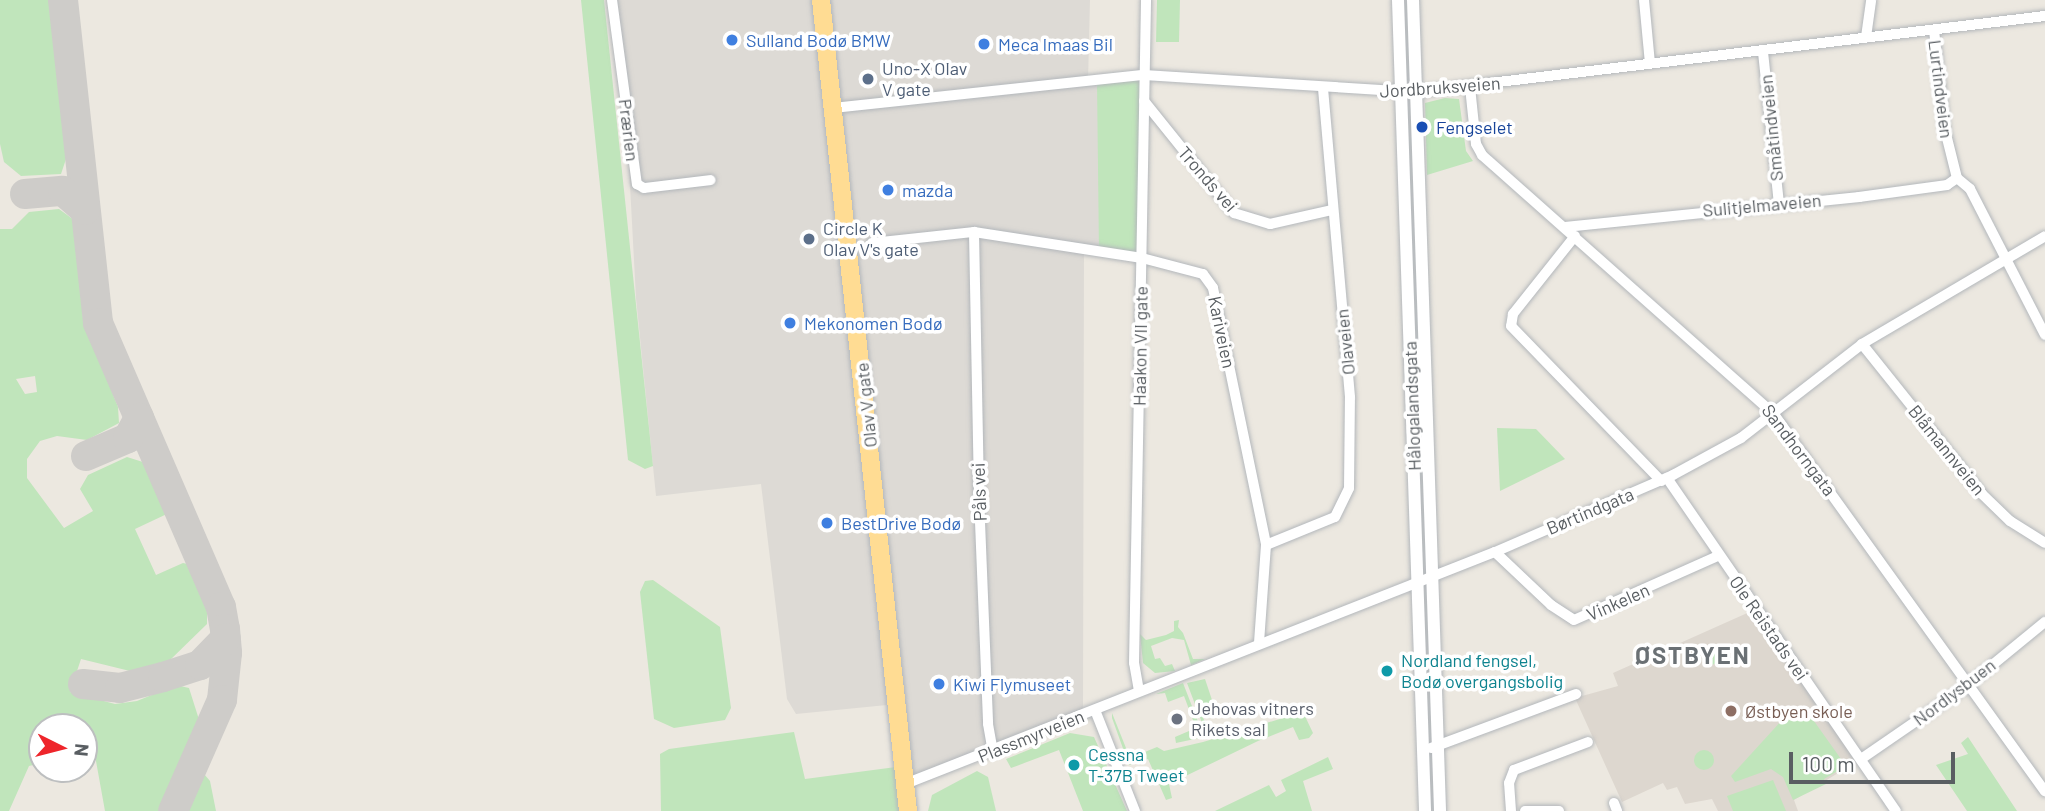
<!DOCTYPE html>
<meta charset="utf-8">
<style>
body{margin:0}
#map{position:relative;width:2045px;height:811px;overflow:hidden;background:#ece8e0;font-family:Barlow,sans-serif}
div>[style]{position:absolute}
.industrial>*{inset:0;background:#dddad5}
.education>*{inset:0;background:#ddd7cf}
.green>*{inset:0;background:#c0e5bb}
.round{border-radius:50%}
.taxiway>*{height:30px;margin:-15px;padding:0 15px;transform-origin:15px;border-radius:15px;background:#ceccc9}
.roads{filter:drop-shadow(0 0 2px #b3b7bb) drop-shadow(0 0 2px #b3b7bb)}
.minor>*{height:10px;margin:-5px;padding:0 5px;transform-origin:5px;border-radius:5px;background:#fff}
.tertiary>*{height:12px;margin:-6px;padding:0 6px;transform-origin:6px;border-radius:6px;background:#fff}
.trunk>*{height:18px;margin:-9px;padding:0 9px;transform-origin:9px;border-radius:9px;background:#ffdc93}
.dots>*{width:19px;height:19px;translate:-50% -50%;box-sizing:border-box;border:4px solid #fff;border-radius:50%}
span{translate:-50% -50%;white-space:nowrap;text-align:center;line-height:1.15;-webkit-text-stroke:7px #fff;paint-order:stroke}
.shop-label{font-size:18px;color:#366cbe}
.left{translate:0 -50%;text-align:left}
.service-label{font-size:18px;color:#4e5e75}
.street-label{font-size:18px;color:#595e62}
.transit-label{font-size:18px;color:#164399}
.culture-label{font-size:18px;color:#0d838f}
.worship-label{font-size:18px;color:#5b616d}
.education-label{font-size:18px;color:#785e54}
.district-label{font-size:24px;color:#6a7074;font-weight:700;letter-spacing:2px}
.north{position:absolute;left:28px;top:713px;width:70px;height:70px;box-sizing:border-box;background:#fff;border:2px solid #bdbfc0;border-radius:50%;rotate:96deg;font-size:19px;font-weight:700;line-height:28px;text-align:center;color:#595e62}
.north::after{content:'';display:block;margin:auto;width:24px;height:32px;background:#ee252b;clip-path:polygon(50% 0,100% 100%,50% 72%,0 100%)}
.scale{position:absolute;left:1789px;top:752px;width:166px;height:32px;box-sizing:border-box;border:4px solid #595e62;border-top:0;padding-left:9px;font-size:21px;line-height:24px;white-space:nowrap;color:#595e62;-webkit-text-stroke:5px #fff;paint-order:stroke}
</style>
<div id="map">
<div class="industrial">
<div style="clip-path:polygon(612px 0,1090px 0,1088px 82px,1144px 75px,1142px 258px,1084px 251px,1083px 715px,905px 784px,897px 704px,796px 714px,787px 699px,761px 484px,656px 496px,636px 298px,626px 110px)"></div>
</div>
<div class="education">
<div style="clip-path:polygon(1754px 610px,1861px 759px,1794px 800px,1798px 811px,1718px 811px,1712px 799px,1685px 804px,1677px 787px,1667px 790px,1663px 783px,1622px 802px,1575px 698px,1618px 686px,1613px 673px)"></div>
</div>
<div class="green">
<div style="clip-path:polygon(0 0,50px 0,67px 156px,61px 174px,21px 176px,4px 162px,0 144px)"></div>
<div style="clip-path:polygon(581px 0,604px 0,653px 466px,645px 469px,628px 460px)"></div>
<div style="clip-path:polygon(1157px 0,1180px 0,1179px 42px,1156px 42px)"></div>
<div style="clip-path:polygon(1144px 75px,1142px 258px,1099px 253px,1097px 81px)"></div>
<div style="clip-path:polygon(1445px 98px,1459px 99px,1466px 151px,1473px 161px,1427px 175px,1425px 103px)"></div>
<div style="clip-path:polygon(evenodd,59px 209px,74px 220px,83px 318px,118px 407px,119px 423px,87px 440px,57px 436px,40px 441px,27px 459px,27px 478px,64px 528px,93px 511px,80px 489px,88px 475px,127px 457px,146px 463px,169px 513px,135px 529px,156px 575px,183px 563px,192px 565px,207px 609px,207px 624px,168px 662px,134px 672px,81px 659px,70px 692px,115px 704px,137px 701px,176px 685px,189px 688px,202px 729px,162px 811px,105px 811px,94px 750px,84px 752px,84px 727px,42px 727px,42px 763px,29px 766px,9px 811px,0 811px,0 229px,12px 229px,29px 212px,59px 209px,35px 376px,37px 392px,25px 394px,16px 379px,35px 376px)"></div>
<div style="clip-path:polygon(1497px 428px,1536px 429px,1565px 459px,1500px 491px)"></div>
<div style="clip-path:polygon(653px 580px,720px 627px,731px 708px,725px 720px,674px 728px,654px 719px,640px 592px,645px 581px)"></div>
<div style="clip-path:polygon(1179px 620px,1178px 627px,1183px 633px,1193px 659px,1205px 659px,1191px 665px,1184px 640px,1172px 638px,1151px 646px,1155px 659px,1160px 658px,1165px 666px,1172px 664px,1175px 671px,1155px 673px,1143px 663px,1140px 634px,1146px 640px,1166px 635px,1174px 631px,1174px 621px)"></div>
<div class="round" style="left:1702px;top:649px;width:16px;height:16px"></div>
<div style="clip-path:polygon(1205px 679px,1213px 703px,1201px 708px,1203px 718px,1209px 728px,1222px 724px,1225px 732px,1207px 736px,1187px 683px)"></div>
<div style="clip-path:polygon(1183px 683px,1204px 737px,1176px 743px,1175px 737px,1196px 728px,1184px 696px,1168px 702px,1165px 693px,1156px 694px)"></div>
<div style="clip-path:polygon(1804px 707px,1846px 766px,1824px 779px,1826px 784px,1793px 800px,1783px 777px,1771px 769px,1735px 782px,1731px 776px,1782px 720px)"></div>
<div style="clip-path:polygon(1303px 712px,1313px 733px,1309px 738px,1299px 740px,1293px 727px,1258px 741px,1169px 784px,1172px 798px,1166px 800px,1148px 759px,1129px 765px,1112px 718px,1112px 713px,1130px 758px,1157px 747px,1164px 751px,1203px 742px)"></div>
<div style="clip-path:polygon(794px 732px,805px 779px,896px 767px,899px 811px,661px 811px,660px 754px,669px 749px)"></div>
<div style="clip-path:polygon(1070px 733px,1094px 737px,1127px 811px,1083px 811px,1059px 750px,1011px 768px,1006px 759px)"></div>
<div style="clip-path:polygon(1968px 737px,2017px 811px,1967px 811px,1936px 765px,1968px 754px,1961px 743px)"></div>
<div class="round" style="left:1694px;top:750px;width:20px;height:20px"></div>
<div style="clip-path:polygon(1328px 757px,1333px 769px,1303px 781px,1312px 811px,1215px 811px,1269px 785px,1276px 797px,1286px 791px,1281px 780px)"></div>
<div style="clip-path:polygon(977px 771px,988px 777px,996px 811px,928px 811px,932px 795px)"></div>
<div style="clip-path:polygon(204px 774px,210px 781px,216px 811px,186px 811px)"></div>
<div style="clip-path:polygon(1773px 780px,1786px 811px,1733px 811px,1727px 796px)"></div>
</div>
<div class="taxiway">
<div style="left:63px;top:0;width:325px;rotate:83.8deg"></div>
<div style="left:98px;top:323px;width:309px;rotate:66.6deg"></div>
<div style="left:221px;top:607px;width:22px;rotate:80deg"></div>
<div style="left:225px;top:629px;width:24px;rotate:85deg"></div>
<div style="left:227px;top:653px;width:47px;rotate:96.1deg"></div>
<div style="left:222px;top:700px;width:121px;rotate:113.8deg"></div>
<div style="left:25px;top:194px;width:38px;rotate:-5deg"></div>
<div style="left:63px;top:191px;width:29px;rotate:41deg"></div>
<div style="left:86px;top:456px;width:46px;rotate:-23.2deg"></div>
<div style="left:128px;top:438px;width:23px;rotate:-61deg"></div>
<div style="left:83px;top:684px;width:37px;rotate:6deg"></div>
<div style="left:120px;top:688px;width:44px;rotate:-14.3deg"></div>
<div style="left:163px;top:677px;width:39px;rotate:-18deg"></div>
<div style="left:200px;top:665px;width:37px;rotate:-46deg"></div>
</div>
<div class="roads">
<div class="minor">
<div style="left:612px;top:0;width:186px;rotate:82.3deg"></div>
<div style="left:637px;top:184px;width:8px;rotate:30deg"></div>
<div style="left:644px;top:188px;width:67px;rotate:-6.8deg"></div>
<div style="left:1644px;top:0;width:63px;rotate:84.6deg"></div>
<div style="left:1934px;top:30px;width:101px;rotate:83.7deg"></div>
<div style="left:1945px;top:130px;width:49px;rotate:76deg"></div>
<div style="left:1957px;top:178px;width:17px;rotate:40deg"></div>
<div style="left:1970px;top:189px;width:164px;rotate:62.8deg"></div>
<div style="left:1866px;top:37px;width:37px;rotate:-82deg"></div>
<div style="left:1763px;top:52px;width:152px;rotate:84deg"></div>
<div style="left:1470px;top:87px;width:57px;rotate:84deg"></div>
<div style="left:1476px;top:144px;width:13px;rotate:61deg"></div>
<div style="left:1482px;top:155px;width:389px;rotate:41.6deg"></div>
<div style="left:1773px;top:413px;width:466px;rotate:54.3deg"></div>
<div style="left:1144px;top:101px;width:144px;rotate:51.2deg"></div>
<div style="left:1234px;top:213px;width:38px;rotate:17deg"></div>
<div style="left:1270px;top:224px;width:64px;rotate:-12.7deg"></div>
<div style="left:833px;top:108px;width:313px;rotate:-6.1deg"></div>
<div style="left:1144px;top:75px;width:273px;rotate:3.6deg"></div>
<div style="left:1416px;top:92px;width:634px;rotate:-6.89deg"></div>
<div style="left:1565px;top:227px;width:296px;rotate:-5.8deg"></div>
<div style="left:1859px;top:197px;width:89px;rotate:-7.8deg"></div>
<div style="left:1947px;top:185px;width:12px;rotate:-35deg"></div>
<div style="left:974px;top:232px;width:265px;rotate:88.9deg"></div>
<div style="left:979px;top:497px;width:227px;rotate:87.7deg"></div>
<div style="left:988px;top:724px;width:27px;rotate:80deg"></div>
<div style="left:1575px;top:236px;width:100px;rotate:128.5deg"></div>
<div style="left:1513px;top:314px;width:12px;rotate:99deg"></div>
<div style="left:1511px;top:326px;width:216px;rotate:45.9deg"></div>
<div style="left:872px;top:243px;width:103px;rotate:-6.2deg"></div>
<div style="left:974px;top:232px;width:170px;rotate:8.8deg"></div>
<div style="left:1142px;top:258px;width:63px;rotate:14.7deg"></div>
<div style="left:1203px;top:274px;width:17px;rotate:54deg"></div>
<div style="left:1213px;top:288px;width:262px;rotate:78.3deg"></div>
<div style="left:1266px;top:545px;width:98px;rotate:94.1deg"></div>
<div style="left:1862px;top:344px;width:192px;rotate:51.3deg"></div>
<div style="left:1982px;top:494px;width:39px;rotate:44deg"></div>
<div style="left:2010px;top:521px;width:41px;rotate:32.2deg"></div>
<div style="left:1667px;top:478px;width:404px;rotate:55.5deg"></div>
<div style="left:1266px;top:545px;width:74px;rotate:-22.1deg"></div>
<div style="left:1335px;top:517px;width:32px;rotate:-64deg"></div>
<div style="left:1349px;top:488px;width:91px;rotate:-89.4deg"></div>
<div style="left:1350px;top:397px;width:310px;rotate:-95deg"></div>
<div style="left:1495px;top:552px;width:77px;rotate:43.4deg"></div>
<div style="left:1551px;top:605px;width:27px;rotate:33deg"></div>
<div style="left:1574px;top:620px;width:158px;rotate:-24deg"></div>
<div style="left:1139px;top:691px;width:28px;rotate:-100deg"></div>
<div style="left:1134px;top:663px;width:663px;rotate:-88.96deg"></div>
<div style="left:1095px;top:710px;width:109px;rotate:68.4deg"></div>
<div style="left:1431px;top:748px;width:155px;rotate:-20.4deg"></div>
<div style="left:1861px;top:759px;width:124px;rotate:-34.5deg"></div>
<div style="left:1963px;top:689px;width:106px;rotate:-39.3deg"></div>
<div style="left:905px;top:784px;width:634px;rotate:-21.47deg"></div>
<div style="left:1495px;top:552px;width:194px;rotate:-23.4deg"></div>
<div style="left:1673px;top:475px;width:77px;rotate:-28.6deg"></div>
<div style="left:1741px;top:438px;width:153px;rotate:-37.8deg"></div>
<div style="left:1862px;top:344px;width:212px;rotate:-30.5deg"></div>
<div style="left:1614px;top:803px;width:9px;rotate:69deg"></div>
<div style="left:1511px;top:811px;width:28px;rotate:-94deg"></div>
<div style="left:1509px;top:783px;width:14px;rotate:-69deg"></div>
<div style="left:1514px;top:770px;width:79px;rotate:-20.7deg"></div>
<div style="left:1525px;top:811px;width:34px"></div>
</div>
<div class="tertiary">
<div style="left:1398px;top:0;width:811px;rotate:88.09deg"></div>
<div style="left:1413px;top:0;width:811px;rotate:88.09deg"></div>
</div>
<div class="trunk">
<div style="left:821px;top:0;width:816px;rotate:83.88deg"></div>
</div>
</div>
<div class="dots">
<div style="left:732px;top:40px;background:#3f7fe0"></div>
<div style="left:984px;top:44px;background:#3f7fe0"></div>
<div style="left:868px;top:79px;background:#5c6f8a"></div>
<div style="left:1422px;top:127px;background:#1a4fb4"></div>
<div style="left:888px;top:190px;background:#3f7fe0"></div>
<div style="left:809px;top:239px;background:#5c6f8a"></div>
<div style="left:790px;top:323px;background:#3f7fe0"></div>
<div style="left:827px;top:523px;background:#3f7fe0"></div>
<div style="left:1387px;top:671px;background:#0f9aa8"></div>
<div style="left:939px;top:684px;background:#3f7fe0"></div>
<div style="left:1731px;top:711px;background:#8d6e63"></div>
<div style="left:1177px;top:719px;background:#6b7280"></div>
<div style="left:1074px;top:765px;background:#0f9aa8"></div>
</div>
<div class="shop-label">
<span class="left" style="left:746px;top:40px">Sulland Bodø BMW</span>
<span class="left" style="left:998px;top:44px">Meca Imaas Bil</span>
<span class="left" style="left:902px;top:190px">mazda</span>
<span class="left" style="left:804px;top:323px">Mekonomen Bodø</span>
<span class="left" style="left:841px;top:523px">BestDrive Bodø</span>
<span class="left" style="left:953px;top:684px">Kiwi Flymuseet</span>
</div>
<div class="service-label">
<span class="left" style="left:882px;top:79px">Uno-X Olav<br>V gate</span>
<span class="left" style="left:823px;top:239px">Circle K<br>Olav V's gate</span>
</div>
<div class="street-label">
<span style="left:1440px;top:87px;rotate:-4deg">Jordbruksveien</span>
<span style="left:1941px;top:89px;rotate:83deg">Lurtindveien</span>
<span style="left:1771px;top:128px;rotate:-96deg">Småtindveien</span>
<span style="left:629px;top:130px;rotate:83deg">Prærien</span>
<span style="left:1208px;top:179px;rotate:49deg">Tronds vei</span>
<span style="left:1762px;top:205px;rotate:-5deg">Sulitjelmaveien</span>
<span style="left:1222px;top:332px;rotate:78deg">Kariveien</span>
<span style="left:1345px;top:342px;rotate:-96deg">Olaveien</span>
<span style="left:1140px;top:346px;rotate:-89deg">Haakon VII gate</span>
<span style="left:866px;top:405px;rotate:-96deg">Olav V gate</span>
<span style="left:1412px;top:406px;rotate:-92deg">Hålogalandsgata</span>
<span style="left:1799px;top:450px;rotate:53deg">Sandhorngata</span>
<span style="left:1947px;top:450px;rotate:51deg">Blåmannveien</span>
<span style="left:979px;top:492px;rotate:-92deg">Påls vei</span>
<span style="left:1590px;top:511px;rotate:-23deg">Børtindgata</span>
<span style="left:1618px;top:602px;rotate:-24deg">Vinkelen</span>
<span style="left:1769px;top:628px;rotate:55deg">Ole Reistads vei</span>
<span style="left:1954px;top:692px;rotate:-37deg">Nordlysbuen</span>
<span style="left:1031px;top:736px;rotate:-22deg">Plassmyrveien</span>
</div>
<div class="transit-label">
<span class="left" style="left:1436px;top:127px">Fengselet</span>
</div>
<div class="culture-label">
<span class="left" style="left:1401px;top:671px">Nordland fengsel,<br>Bodø overgangsbolig</span>
<span class="left" style="left:1088px;top:765px">Cessna<br>T-37B Tweet</span>
</div>
<div class="worship-label">
<span class="left" style="left:1191px;top:719px">Jehovas vitners<br>Rikets sal</span>
</div>
<div class="education-label">
<span class="left" style="left:1745px;top:711px">Østbyen skole</span>
</div>
<div class="district-label">
<span style="left:1693px;top:655px">ØSTBYEN</span>
</div>
<div class="north">N</div>
<div class="scale">100 m</div>
</div>
